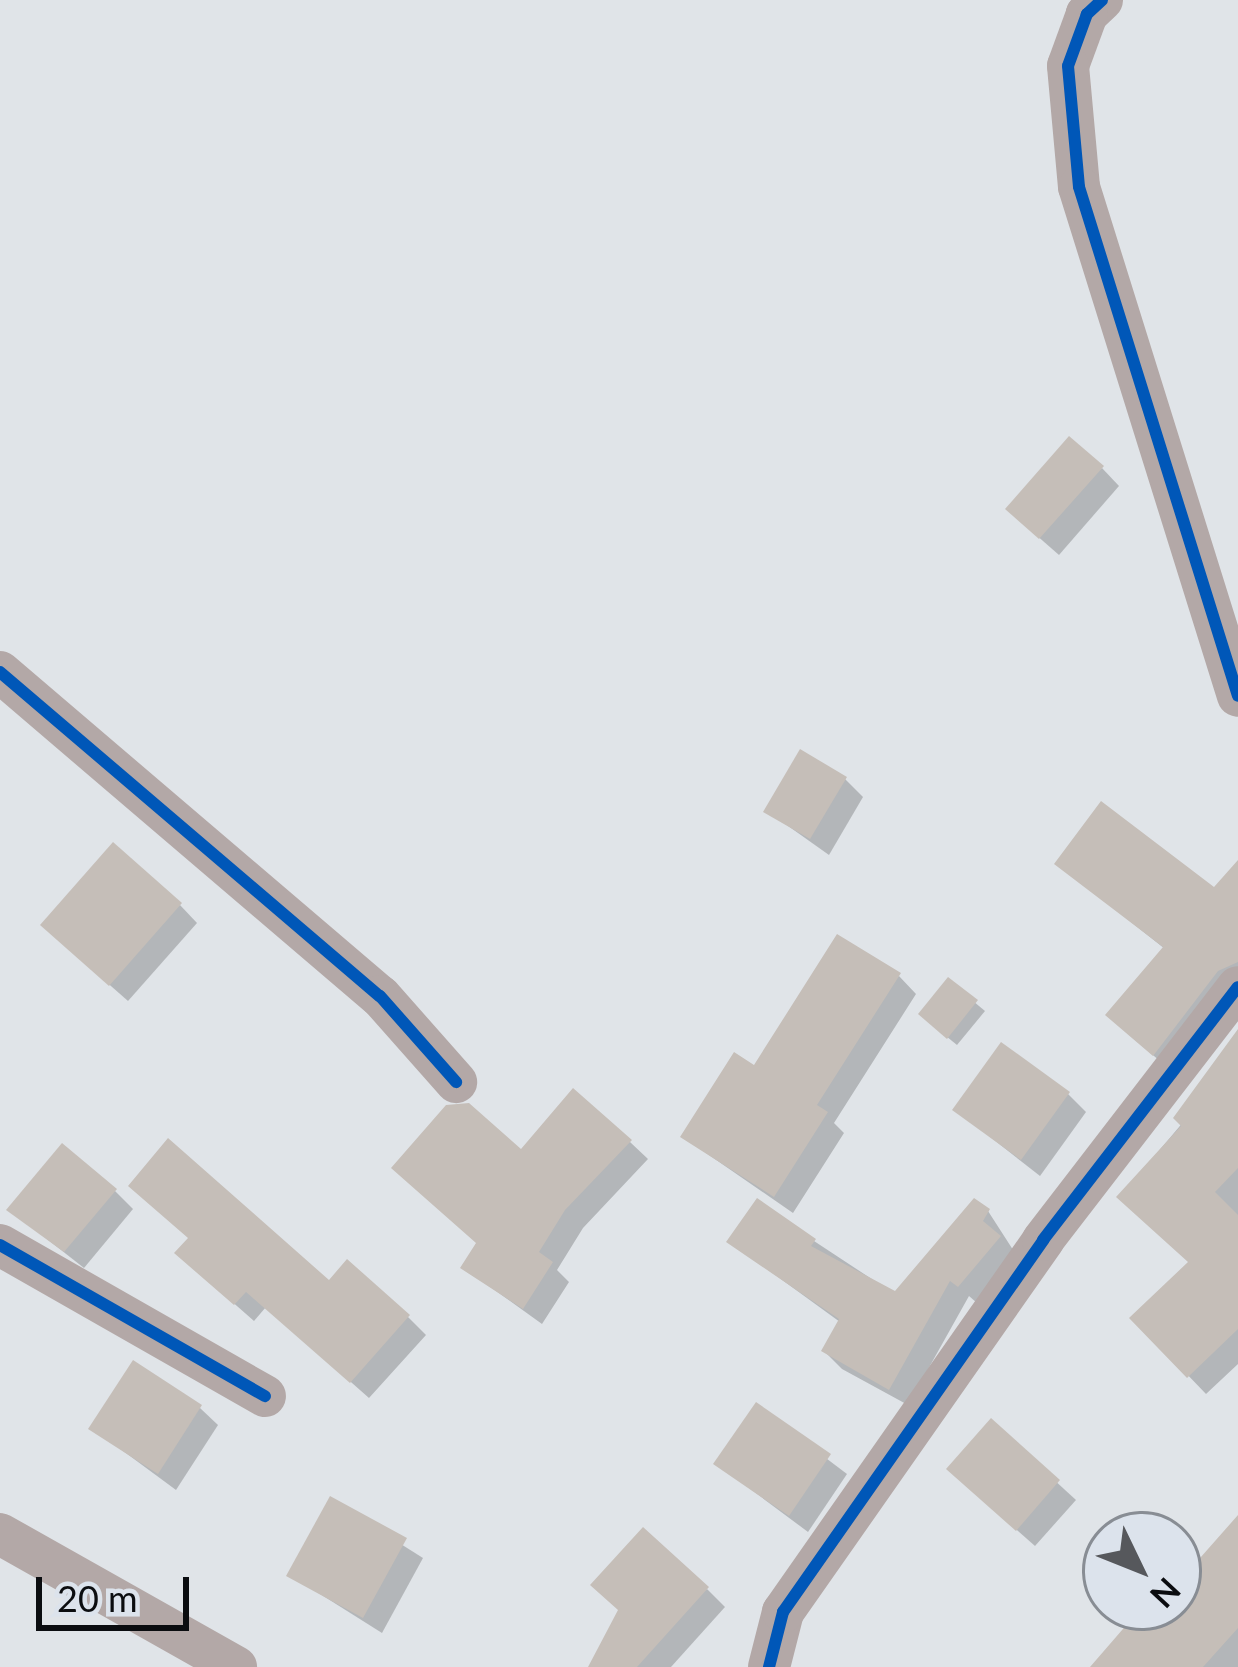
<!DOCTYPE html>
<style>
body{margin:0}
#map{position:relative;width:1238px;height:1667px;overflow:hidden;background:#e0e4e8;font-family:Lato,sans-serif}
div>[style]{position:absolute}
.shadow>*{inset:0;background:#0003}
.building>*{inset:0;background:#c5beb8}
.street>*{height:42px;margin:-21px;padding:0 21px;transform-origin:21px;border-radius:21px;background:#b3a8a7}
.cycleway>*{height:12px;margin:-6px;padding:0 6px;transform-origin:6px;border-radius:6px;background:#0057b8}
span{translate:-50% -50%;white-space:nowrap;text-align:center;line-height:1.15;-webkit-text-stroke:12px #dce3ec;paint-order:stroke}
.north{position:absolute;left:1082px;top:1511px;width:120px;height:120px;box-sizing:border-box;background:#dce3ec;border:3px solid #888d94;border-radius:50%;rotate:133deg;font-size:33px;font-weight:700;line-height:48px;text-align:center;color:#0b0d10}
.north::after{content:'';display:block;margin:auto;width:42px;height:54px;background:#56585c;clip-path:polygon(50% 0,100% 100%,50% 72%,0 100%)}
.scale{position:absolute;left:36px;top:1577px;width:153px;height:54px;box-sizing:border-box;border:6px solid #0b0d10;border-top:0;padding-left:15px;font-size:36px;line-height:42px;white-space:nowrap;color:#0b0d10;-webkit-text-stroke:9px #dce3ec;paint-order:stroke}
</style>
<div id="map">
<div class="shadow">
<div style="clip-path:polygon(1102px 468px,1119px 486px,1059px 555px,1027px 527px)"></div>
<div style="clip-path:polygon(845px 779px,863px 797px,829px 855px,767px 811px)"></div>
<div style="clip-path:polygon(1058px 864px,1215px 891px,1238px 864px,1238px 973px,1161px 1062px,1126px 1032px,1165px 949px)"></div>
<div style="clip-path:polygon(180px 905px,197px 923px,128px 1001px,62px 943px)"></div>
<div style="clip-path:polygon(899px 976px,916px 994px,834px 1123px,844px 1133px,793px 1213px,683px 1137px,755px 1070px)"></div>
<div style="clip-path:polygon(949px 981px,985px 1011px,957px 1045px,930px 1023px)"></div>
<div style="clip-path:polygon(1238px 1057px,1238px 1364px,1206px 1394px,1133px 1318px,1191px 1263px,1120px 1197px)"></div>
<div style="clip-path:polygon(1068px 1094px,1086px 1112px,1040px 1176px,956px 1110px)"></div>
<div style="clip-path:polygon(630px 1142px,648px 1159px,583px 1228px,557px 1270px,569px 1282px,542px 1324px,464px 1268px,521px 1153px)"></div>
<div style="clip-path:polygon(115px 1191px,133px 1209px,84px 1268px,10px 1210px)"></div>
<div style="clip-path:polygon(988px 1211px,1017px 1256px,977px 1303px,969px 1296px,908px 1405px,842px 1369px,824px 1351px,840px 1322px,730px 1242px,814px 1241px,896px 1295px)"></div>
<div style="clip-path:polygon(196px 1270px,408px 1317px,426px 1335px,369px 1398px,266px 1307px,254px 1321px)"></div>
<div style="clip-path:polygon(757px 1406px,847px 1474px,808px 1532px,717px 1464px)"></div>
<div style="clip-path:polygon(200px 1408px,218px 1425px,176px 1490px,92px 1428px)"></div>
<div style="clip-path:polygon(991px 1422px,1076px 1500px,1035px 1546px,968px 1487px)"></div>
<div style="clip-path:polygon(331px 1500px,423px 1558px,382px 1633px,290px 1575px)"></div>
<div style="clip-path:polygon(1238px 1520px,1238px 1667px,1093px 1667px,1146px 1607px,1178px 1607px,1178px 1585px)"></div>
<div style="clip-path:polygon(707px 1589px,725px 1607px,671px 1667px,591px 1667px)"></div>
</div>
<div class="building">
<div style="clip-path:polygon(1069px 436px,1104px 466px,1039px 539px,1005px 509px)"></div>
<div style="clip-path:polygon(800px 749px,847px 777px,810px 839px,763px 812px)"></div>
<div style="clip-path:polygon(1101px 801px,1214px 887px,1238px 860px,1238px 962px,1218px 971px,1153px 1056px,1105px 1015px,1163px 947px,1054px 864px)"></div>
<div style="clip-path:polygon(113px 842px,182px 903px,109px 986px,40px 925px)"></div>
<div style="clip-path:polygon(837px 934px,901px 973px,817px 1105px,828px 1112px,774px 1197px,680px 1137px,734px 1052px,754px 1065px)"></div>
<div style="clip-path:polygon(948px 977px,978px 1000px,947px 1039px,918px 1014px)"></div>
<div style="clip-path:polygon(1238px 1029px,1238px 1168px,1215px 1192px,1238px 1215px,1238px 1329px,1187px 1378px,1129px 1318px,1188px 1262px,1116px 1197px,1181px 1126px,1173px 1118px)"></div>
<div style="clip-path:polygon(1001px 1042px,1070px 1092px,1021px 1160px,952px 1110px)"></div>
<div style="clip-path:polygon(573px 1088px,632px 1140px,565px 1210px,539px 1252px,553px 1262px,523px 1309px,460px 1268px,476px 1243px,391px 1168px,446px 1105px,469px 1103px,521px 1149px)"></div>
<div style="clip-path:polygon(168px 1138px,329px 1280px,347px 1259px,410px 1315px,350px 1383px,246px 1292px,234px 1305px,174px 1253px,188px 1238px,128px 1186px)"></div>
<div style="clip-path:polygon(62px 1143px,117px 1189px,64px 1252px,6px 1210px)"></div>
<div style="clip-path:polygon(757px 1198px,816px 1239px,811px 1246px,895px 1291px,974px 1198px,990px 1209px,983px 1221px,1001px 1236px,958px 1287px,950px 1281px,889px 1390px,821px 1351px,839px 1319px,726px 1242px)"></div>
<div style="clip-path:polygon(133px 1360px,202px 1405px,158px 1474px,88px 1429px)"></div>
<div style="clip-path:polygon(756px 1402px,831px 1454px,789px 1516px,713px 1464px)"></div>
<div style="clip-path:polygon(991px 1418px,1060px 1480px,1016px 1531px,946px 1469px)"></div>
<div style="clip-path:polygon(330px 1496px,407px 1538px,363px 1618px,286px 1576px)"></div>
<div style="clip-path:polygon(1238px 1515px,1238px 1628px,1203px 1667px,1090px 1667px,1142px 1607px,1178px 1607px,1178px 1583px)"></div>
<div style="clip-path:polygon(643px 1527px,709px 1587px,637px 1667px,588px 1667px,618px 1610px,590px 1585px)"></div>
</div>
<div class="street">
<div style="left:1102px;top:0;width:21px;rotate:137deg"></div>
<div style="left:1087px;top:14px;width:55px;rotate:110.1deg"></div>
<div style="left:1068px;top:66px;width:121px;rotate:84.8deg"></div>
<div style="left:1079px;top:187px;width:533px;rotate:72.65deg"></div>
<div style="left:0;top:672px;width:499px;rotate:40.5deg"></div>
<div style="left:380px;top:996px;width:115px;rotate:48.5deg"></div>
<div style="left:0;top:1245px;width:305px;rotate:29.7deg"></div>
<div style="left:0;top:1534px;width:271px;rotate:29.4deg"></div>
<div style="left:769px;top:1667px;width:57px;rotate:-75.7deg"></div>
<div style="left:783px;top:1612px;width:454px;rotate:-55deg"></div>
<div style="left:1043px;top:1240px;width:319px;rotate:-52.4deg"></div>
</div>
<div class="cycleway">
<div style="left:1102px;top:0;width:21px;rotate:137deg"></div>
<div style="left:1087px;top:14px;width:55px;rotate:110.1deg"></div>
<div style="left:1068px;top:66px;width:121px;rotate:84.8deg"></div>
<div style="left:1079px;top:187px;width:533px;rotate:72.65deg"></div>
<div style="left:0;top:672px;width:499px;rotate:40.5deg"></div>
<div style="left:380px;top:996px;width:115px;rotate:48.5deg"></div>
<div style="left:0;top:1245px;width:305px;rotate:29.7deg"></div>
<div style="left:769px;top:1667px;width:57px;rotate:-75.7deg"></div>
<div style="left:783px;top:1612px;width:454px;rotate:-55deg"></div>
<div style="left:1043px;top:1240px;width:319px;rotate:-52.4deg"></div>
</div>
<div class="north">N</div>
<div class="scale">20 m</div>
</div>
